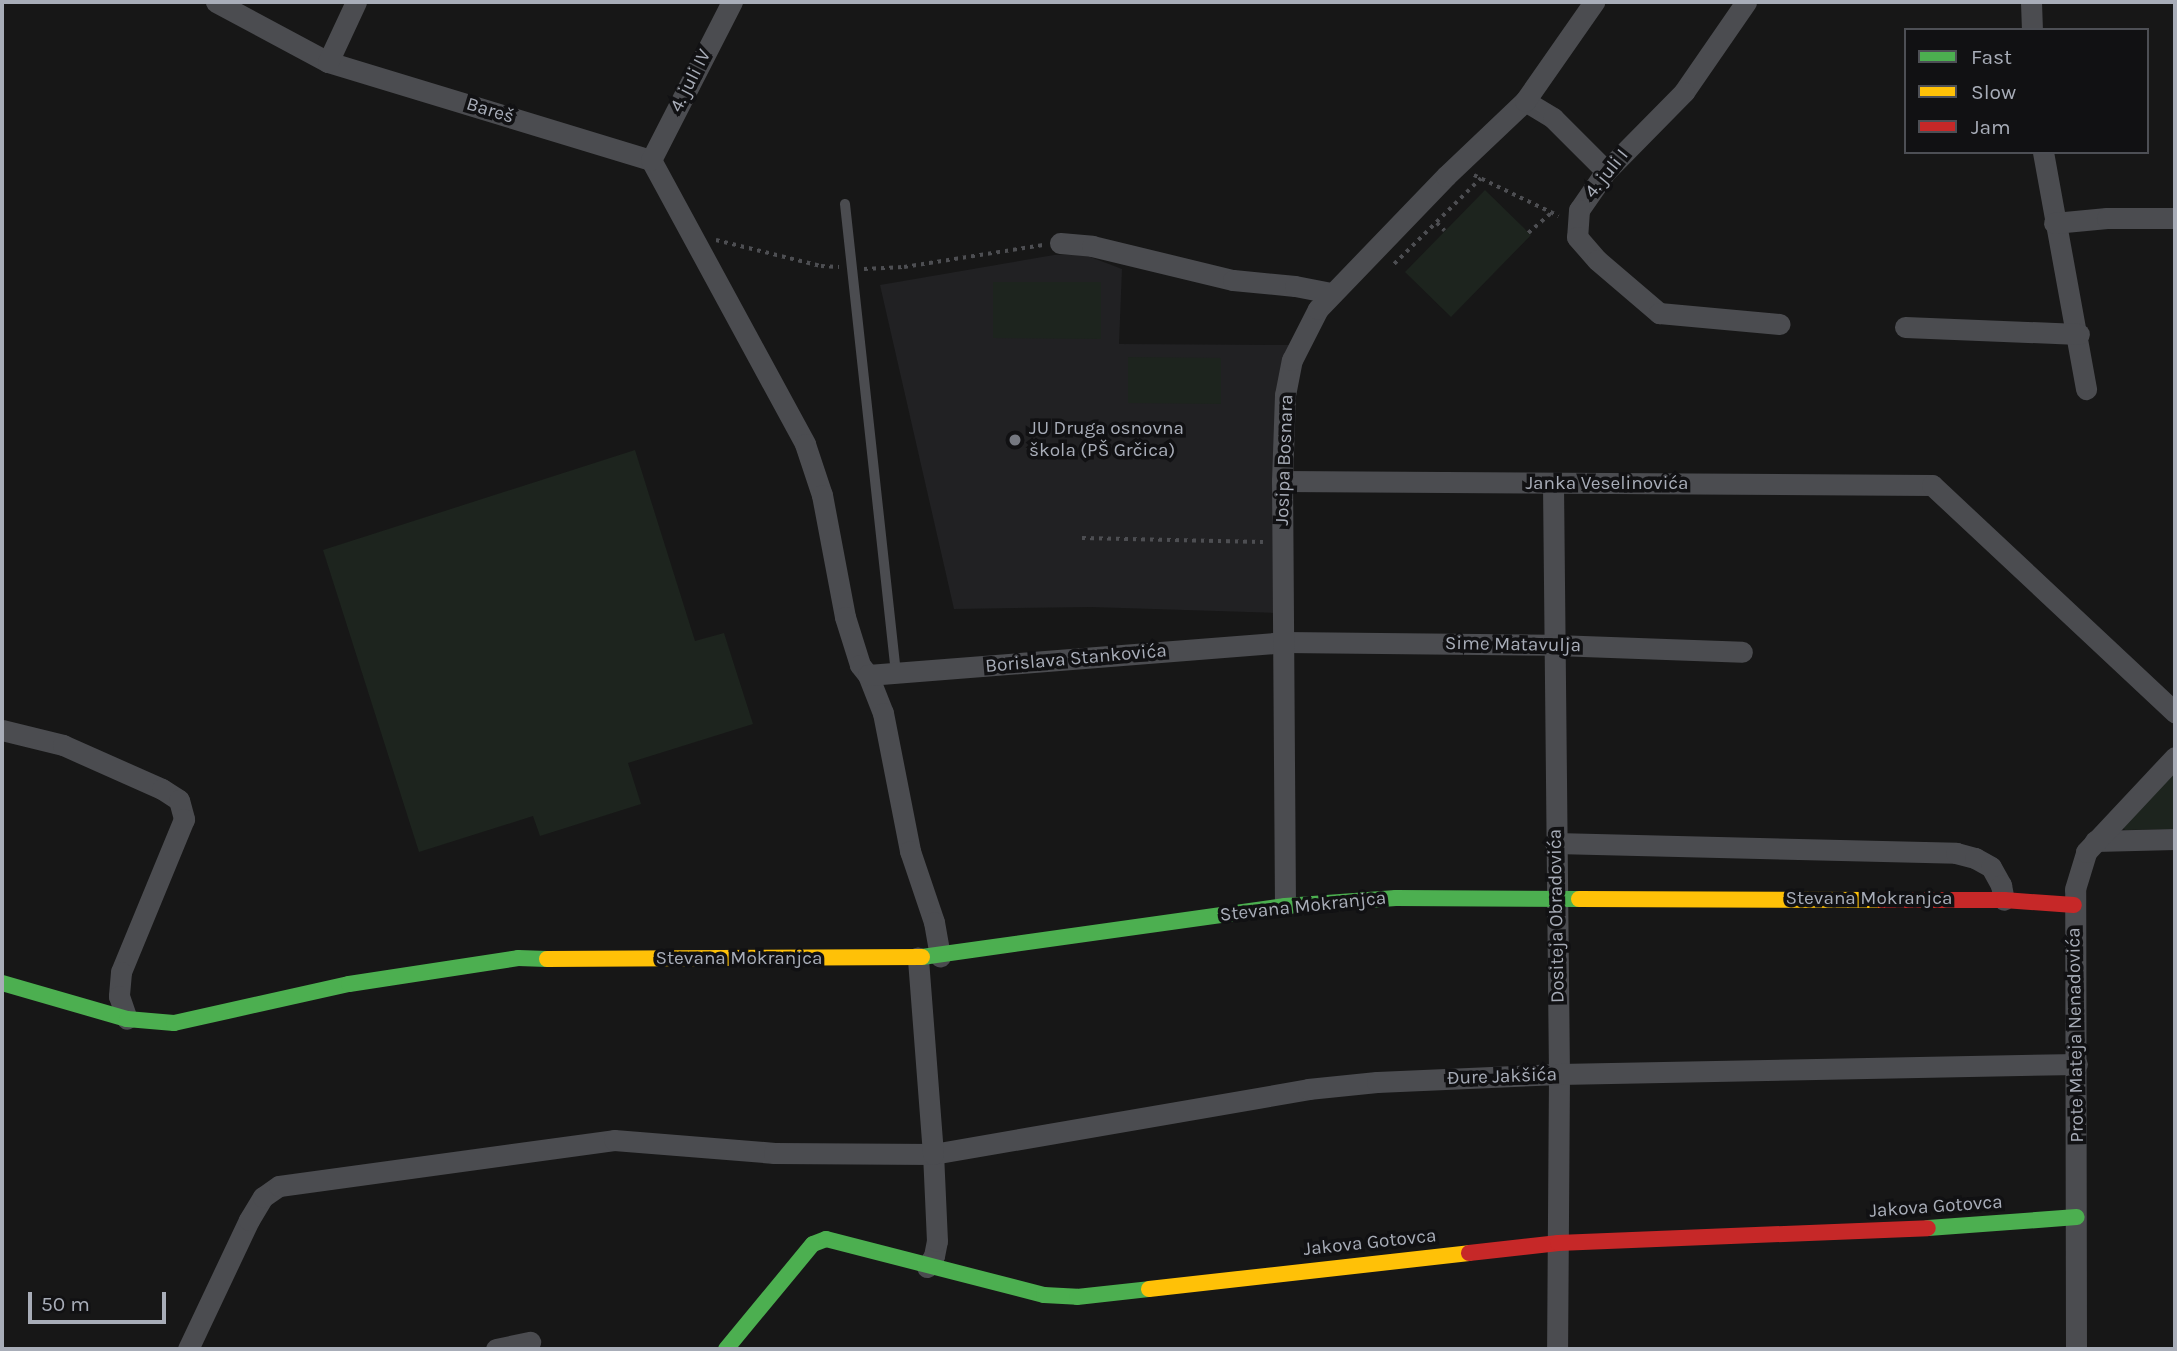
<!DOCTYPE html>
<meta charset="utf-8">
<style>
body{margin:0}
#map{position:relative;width:2177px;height:1351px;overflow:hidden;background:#171717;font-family:Karla,sans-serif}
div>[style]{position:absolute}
.built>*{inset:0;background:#212123}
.green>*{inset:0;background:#1d241e}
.path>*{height:3.5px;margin-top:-1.75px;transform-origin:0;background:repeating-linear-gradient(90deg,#4d4e52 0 3.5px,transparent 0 8.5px)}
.lane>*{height:10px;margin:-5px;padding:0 5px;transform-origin:5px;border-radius:5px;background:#4b4c50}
.street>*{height:21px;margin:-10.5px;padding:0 10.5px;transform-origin:10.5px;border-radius:10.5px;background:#4b4c50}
.fast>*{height:16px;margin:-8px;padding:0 8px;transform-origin:8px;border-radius:8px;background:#4caf50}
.slow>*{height:16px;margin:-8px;padding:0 8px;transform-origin:8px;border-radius:8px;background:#ffc107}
.jam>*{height:16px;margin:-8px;padding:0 8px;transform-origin:8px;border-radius:8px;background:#c62828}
.dots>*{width:19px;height:19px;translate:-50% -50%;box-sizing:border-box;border:4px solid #111113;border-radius:50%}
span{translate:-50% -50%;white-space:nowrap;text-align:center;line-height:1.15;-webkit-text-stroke:7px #111113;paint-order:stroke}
.street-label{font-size:19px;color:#a8adb8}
.poi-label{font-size:19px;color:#a8adb8}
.left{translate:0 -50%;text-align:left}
.frame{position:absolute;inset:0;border:4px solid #a8adb8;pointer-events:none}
.legend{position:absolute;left:1904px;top:28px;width:245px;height:126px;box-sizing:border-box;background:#111113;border:2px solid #4d4f55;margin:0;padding:9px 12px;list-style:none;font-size:21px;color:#a8adb8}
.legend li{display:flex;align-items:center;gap:14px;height:35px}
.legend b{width:35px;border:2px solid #4d4f55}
.scale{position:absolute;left:28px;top:1292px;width:138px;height:32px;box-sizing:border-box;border:4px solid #a8adb8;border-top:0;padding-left:9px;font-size:21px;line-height:24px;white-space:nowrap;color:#a8adb8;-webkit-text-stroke:5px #111113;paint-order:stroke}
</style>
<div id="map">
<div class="built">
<div style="clip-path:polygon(1054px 255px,1085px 255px,1122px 269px,1119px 344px,1290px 345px,1276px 613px,1091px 607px,954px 609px,880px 285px)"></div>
</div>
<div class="green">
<div style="clip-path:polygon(1485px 190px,1531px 235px,1451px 317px,1405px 272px)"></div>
<div style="clip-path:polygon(993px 282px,1101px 282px,1101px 339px,993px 338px)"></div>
<div style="clip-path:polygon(1128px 357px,1221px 358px,1221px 404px,1128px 403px)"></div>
<div style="clip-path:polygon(635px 450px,695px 641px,724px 633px,753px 724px,628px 763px,641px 804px,540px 836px,533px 816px,419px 852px,323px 550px)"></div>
<div style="clip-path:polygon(2175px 769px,2175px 829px,2125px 830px,2122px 826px)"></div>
</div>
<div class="path">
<div style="left:1474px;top:175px;width:94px;rotate:25.8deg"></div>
<div style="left:1437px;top:223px;width:11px;rotate:45deg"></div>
<div style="left:1528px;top:233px;width:32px;rotate:-41deg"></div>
<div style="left:716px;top:240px;width:108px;rotate:13.9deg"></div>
<div style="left:821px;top:266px;width:18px;rotate:3deg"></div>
<div style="left:1394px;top:264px;width:122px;rotate:-44.7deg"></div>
<div style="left:864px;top:269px;width:40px;rotate:-2.9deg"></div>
<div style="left:904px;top:267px;width:141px;rotate:-9deg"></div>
<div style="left:1082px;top:538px;width:181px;rotate:1.3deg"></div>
</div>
<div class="lane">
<div style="left:845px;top:204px;width:472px;rotate:83.8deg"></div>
</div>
<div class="street">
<div style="left:216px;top:2px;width:127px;rotate:28.2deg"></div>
<div style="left:328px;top:62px;width:338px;rotate:16.9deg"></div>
<div style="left:1746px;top:2px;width:109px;rotate:124.6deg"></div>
<div style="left:1684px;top:92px;width:111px;rotate:134.6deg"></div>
<div style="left:1606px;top:171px;width:47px;rotate:124.7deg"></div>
<div style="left:1579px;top:210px;width:27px;rotate:94deg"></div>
<div style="left:1577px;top:237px;width:30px;rotate:49deg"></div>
<div style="left:1597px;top:260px;width:82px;rotate:40.5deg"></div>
<div style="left:1659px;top:313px;width:121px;rotate:5.2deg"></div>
<div style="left:2031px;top:2px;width:28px;rotate:88deg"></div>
<div style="left:328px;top:62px;width:66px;rotate:-65deg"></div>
<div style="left:1525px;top:101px;width:33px;rotate:31deg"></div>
<div style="left:1553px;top:118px;width:75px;rotate:45deg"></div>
<div style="left:2043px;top:152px;width:241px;rotate:79.7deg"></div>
<div style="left:651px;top:160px;width:323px;rotate:61.5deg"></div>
<div style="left:805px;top:444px;width:54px;rotate:71.6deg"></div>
<div style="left:822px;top:495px;width:124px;rotate:79.3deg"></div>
<div style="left:845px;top:617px;width:50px;rotate:72.6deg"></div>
<div style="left:860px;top:665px;width:13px;rotate:51deg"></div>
<div style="left:868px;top:675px;width:41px;rotate:68.5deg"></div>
<div style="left:883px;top:713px;width:141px;rotate:78.9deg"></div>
<div style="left:910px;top:851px;width:75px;rotate:71.3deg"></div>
<div style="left:934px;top:922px;width:35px;rotate:80deg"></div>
<div style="left:651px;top:160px;width:178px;rotate:-62.9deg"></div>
<div style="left:2054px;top:223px;width:53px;rotate:-5.4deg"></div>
<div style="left:2107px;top:218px;width:68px"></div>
<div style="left:1060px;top:243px;width:32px;rotate:5deg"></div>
<div style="left:1092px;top:246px;width:145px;rotate:13.6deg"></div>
<div style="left:1233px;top:280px;width:62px;rotate:5.5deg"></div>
<div style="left:1295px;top:286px;width:38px;rotate:11deg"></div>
<div style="left:1905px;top:327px;width:174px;rotate:2.3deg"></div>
<div style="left:1282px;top:481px;width:650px;rotate:0.35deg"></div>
<div style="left:1932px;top:485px;width:333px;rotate:43.1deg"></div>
<div style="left:1553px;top:484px;width:590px;rotate:89.42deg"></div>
<div style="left:1559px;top:1074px;width:275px;rotate:90.4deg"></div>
<div style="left:868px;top:675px;width:417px;rotate:-4.5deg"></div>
<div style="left:1284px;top:642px;width:271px;rotate:0.6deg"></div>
<div style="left:1555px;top:645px;width:187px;rotate:2.1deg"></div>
<div style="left:2px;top:730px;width:63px;rotate:13.8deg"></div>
<div style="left:63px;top:745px;width:108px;rotate:24deg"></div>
<div style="left:162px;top:789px;width:20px;rotate:33deg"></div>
<div style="left:179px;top:800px;width:20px;rotate:75deg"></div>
<div style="left:184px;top:819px;width:165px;rotate:112.4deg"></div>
<div style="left:121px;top:972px;width:24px;rotate:95deg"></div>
<div style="left:119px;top:996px;width:24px;rotate:71deg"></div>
<div style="left:2095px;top:841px;width:80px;rotate:-1.4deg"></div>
<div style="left:1555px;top:843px;width:401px;rotate:1.4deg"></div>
<div style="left:1956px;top:853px;width:20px;rotate:15deg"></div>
<div style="left:1975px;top:858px;width:18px;rotate:29deg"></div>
<div style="left:1991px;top:867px;width:21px;rotate:61deg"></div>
<div style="left:2001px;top:885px;width:15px;rotate:79deg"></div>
<div style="left:1285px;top:906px;width:425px;rotate:-90.4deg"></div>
<div style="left:1282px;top:481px;width:86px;rotate:-88deg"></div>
<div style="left:1285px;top:395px;width:36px;rotate:-79deg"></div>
<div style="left:1292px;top:360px;width:57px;rotate:-63deg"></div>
<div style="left:1318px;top:309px;width:185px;rotate:-46.1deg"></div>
<div style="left:1446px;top:176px;width:109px;rotate:-43.5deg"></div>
<div style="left:1525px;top:101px;width:121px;rotate:-55.1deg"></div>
<div style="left:927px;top:1267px;width:13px;rotate:-58deg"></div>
<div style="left:934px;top:1256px;width:15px;rotate:-79deg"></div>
<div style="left:937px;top:1241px;width:87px;rotate:-92.6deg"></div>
<div style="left:933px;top:1154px;width:381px;rotate:-9.8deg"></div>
<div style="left:1308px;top:1089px;width:69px;rotate:-5.8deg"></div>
<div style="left:1377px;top:1082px;width:182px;rotate:-2.5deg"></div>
<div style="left:1559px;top:1074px;width:518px;rotate:-1.11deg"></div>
<div style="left:188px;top:1349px;width:143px;rotate:-64.7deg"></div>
<div style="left:249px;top:1220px;width:27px;rotate:-59deg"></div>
<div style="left:263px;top:1197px;width:19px;rotate:-35deg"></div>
<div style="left:279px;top:1186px;width:338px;rotate:-7.8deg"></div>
<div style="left:614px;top:1140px;width:161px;rotate:4.6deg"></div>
<div style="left:774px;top:1153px;width:159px;rotate:0.4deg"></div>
<div style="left:933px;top:1154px;width:197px;rotate:-94.4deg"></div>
<div style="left:496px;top:1349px;width:35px;rotate:-12deg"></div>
<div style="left:2076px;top:1349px;width:460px;rotate:-90.1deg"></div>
<div style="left:2075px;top:889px;width:39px;rotate:-73deg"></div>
<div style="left:2086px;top:852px;width:130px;rotate:-46.9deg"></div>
</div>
<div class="fast">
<div style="left:922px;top:957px;width:367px;rotate:-8deg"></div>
<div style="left:1285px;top:906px;width:111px;rotate:-4.1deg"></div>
<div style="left:1396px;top:898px;width:183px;rotate:0.3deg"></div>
<div style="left:2px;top:983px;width:130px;rotate:16.1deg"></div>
<div style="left:127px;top:1019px;width:47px;rotate:4.9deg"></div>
<div style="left:174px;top:1023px;width:179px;rotate:-12.6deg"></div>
<div style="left:349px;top:984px;width:171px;rotate:-8.7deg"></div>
<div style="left:518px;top:958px;width:29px;rotate:2deg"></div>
<div style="left:1928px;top:1228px;width:149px;rotate:-4.2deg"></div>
<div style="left:726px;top:1349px;width:136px;rotate:-50.4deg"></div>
<div style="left:813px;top:1244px;width:14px;rotate:-21deg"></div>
<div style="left:826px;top:1239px;width:225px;rotate:14.4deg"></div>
<div style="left:1044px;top:1295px;width:33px;rotate:3deg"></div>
<div style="left:1077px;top:1297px;width:72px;rotate:-6.3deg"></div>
</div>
<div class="slow">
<div style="left:1579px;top:899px;width:302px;rotate:0.2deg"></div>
<div style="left:547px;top:959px;width:375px;rotate:-0.3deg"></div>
<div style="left:1149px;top:1289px;width:322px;rotate:-6.4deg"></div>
</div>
<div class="jam">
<div style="left:1881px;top:900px;width:123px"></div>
<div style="left:2004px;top:900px;width:70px;rotate:4.1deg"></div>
<div style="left:1469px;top:1253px;width:90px;rotate:-6.4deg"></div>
<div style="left:1558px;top:1243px;width:370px;rotate:-2.3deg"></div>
</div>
<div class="dots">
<div style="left:1015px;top:440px;background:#757880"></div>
</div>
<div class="street-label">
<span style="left:691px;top:81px;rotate:-63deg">4. juli IV</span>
<span style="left:490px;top:111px;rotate:17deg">Bareš</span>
<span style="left:1607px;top:174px;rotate:-51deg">4. juli I</span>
<span style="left:1285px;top:460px;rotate:-88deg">Josipa Bosnara</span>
<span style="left:1607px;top:484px">Janka Veselinovića</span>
<span style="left:1513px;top:645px;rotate:1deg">Sime Matavulja</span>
<span style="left:1076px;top:659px;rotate:-5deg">Borislava Stankovića</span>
<span style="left:1869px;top:899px">Stevana Mokranjca</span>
<span style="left:1303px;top:907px;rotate:-6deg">Stevana Mokranjca</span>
<span style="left:1557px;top:916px;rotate:-91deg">Dositeja Obradovića</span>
<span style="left:739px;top:959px">Stevana Mokranjca</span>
<span style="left:2076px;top:1035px;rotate:-91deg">Prote Mateja Nenadovića</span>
<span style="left:1502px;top:1077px;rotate:-2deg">Đure Jakšića</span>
<span style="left:1936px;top:1207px;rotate:-4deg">Jakova Gotovca</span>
<span style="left:1370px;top:1243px;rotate:-6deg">Jakova Gotovca</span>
</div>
<div class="poi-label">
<span class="left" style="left:1029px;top:440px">JU Druga osnovna<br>škola (PŠ Grčica)</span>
</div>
<div class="frame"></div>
<ul class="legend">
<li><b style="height:9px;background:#4caf50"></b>Fast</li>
<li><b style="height:9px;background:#ffc107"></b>Slow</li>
<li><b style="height:9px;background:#c62828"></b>Jam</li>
</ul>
<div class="scale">50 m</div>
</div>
